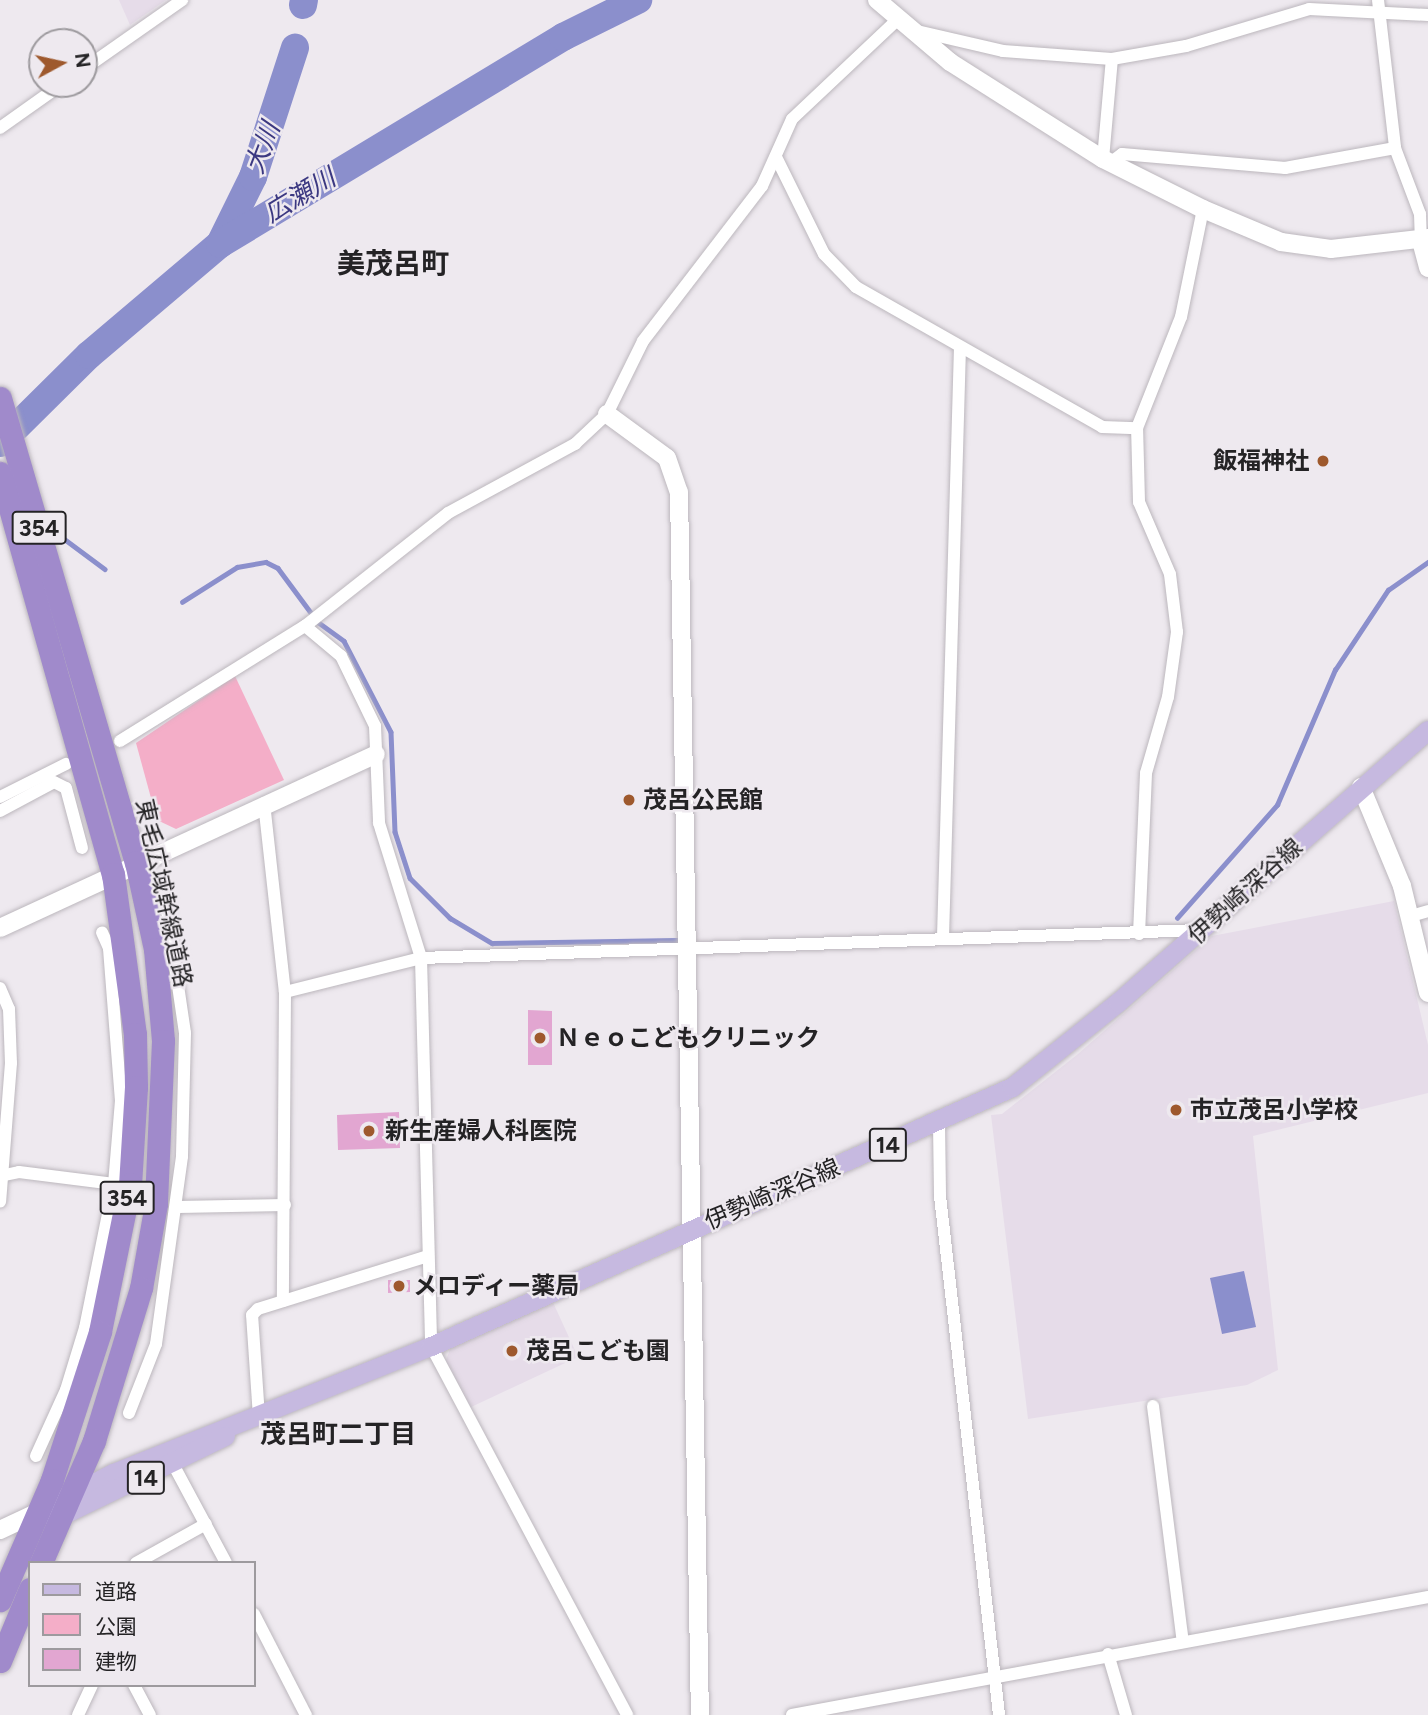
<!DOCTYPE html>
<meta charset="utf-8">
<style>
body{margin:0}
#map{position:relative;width:1428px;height:1715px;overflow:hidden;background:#eee9ef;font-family:Figtree,"Noto Sans JP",sans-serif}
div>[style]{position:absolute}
.built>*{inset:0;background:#e6dce9}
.green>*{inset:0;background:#f4aec8}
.water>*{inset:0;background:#8b8fcc}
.stream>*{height:4.5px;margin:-2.25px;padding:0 2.25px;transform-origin:2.25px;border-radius:2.25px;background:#8b8fcc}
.river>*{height:28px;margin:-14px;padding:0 14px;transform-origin:14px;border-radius:14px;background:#8b8fcc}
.building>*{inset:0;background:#e2a6d1}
.roads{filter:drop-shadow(0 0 2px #bcb7bd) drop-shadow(0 0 2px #bcb7bd)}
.street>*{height:12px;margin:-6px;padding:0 6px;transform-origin:6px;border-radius:6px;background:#fff}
.secondary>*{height:18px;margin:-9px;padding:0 9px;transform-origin:9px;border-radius:9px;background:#fff}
.primary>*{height:19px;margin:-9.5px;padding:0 9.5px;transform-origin:9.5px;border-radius:9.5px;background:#c6b9e0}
.highway>*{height:23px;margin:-11.5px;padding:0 11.5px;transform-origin:11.5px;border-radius:11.5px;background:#a08acb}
.dots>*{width:19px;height:19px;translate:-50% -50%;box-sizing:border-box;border:4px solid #eee9ef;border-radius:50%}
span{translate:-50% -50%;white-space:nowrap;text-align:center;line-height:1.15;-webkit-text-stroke:5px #eee9ef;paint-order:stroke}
.shield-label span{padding:2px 5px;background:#eee9ef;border:2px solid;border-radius:5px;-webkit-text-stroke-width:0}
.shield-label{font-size:23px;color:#242325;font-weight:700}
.poi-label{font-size:24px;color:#242325;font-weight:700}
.right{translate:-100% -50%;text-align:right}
.left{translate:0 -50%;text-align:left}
.street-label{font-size:24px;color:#242325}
.water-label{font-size:26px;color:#3b3881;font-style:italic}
.neighbourhood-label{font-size:26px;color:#242325;font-weight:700}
.quarter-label{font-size:28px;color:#242325;font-weight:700}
.legend{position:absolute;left:28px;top:1561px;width:228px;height:126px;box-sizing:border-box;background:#eee9ef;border:2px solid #9d9a9e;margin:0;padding:9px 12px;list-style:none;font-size:21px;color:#242325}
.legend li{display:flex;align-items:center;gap:14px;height:35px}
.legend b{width:35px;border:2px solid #9d9a9e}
.north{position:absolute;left:28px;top:28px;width:70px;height:70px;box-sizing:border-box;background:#eee9ef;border:2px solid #9d9a9e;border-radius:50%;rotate:82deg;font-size:19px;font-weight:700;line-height:28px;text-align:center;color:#242325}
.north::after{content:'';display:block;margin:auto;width:24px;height:32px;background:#9e592d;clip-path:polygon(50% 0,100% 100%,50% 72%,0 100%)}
</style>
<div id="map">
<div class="built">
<div style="clip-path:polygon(119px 0,166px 0,130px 25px)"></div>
<div style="clip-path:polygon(1394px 901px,1428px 1045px,1428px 1093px,1253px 1136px,1278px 1370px,1247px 1385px,1028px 1419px,991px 1115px,1002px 1114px,1078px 1054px,1212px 936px)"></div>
<div style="clip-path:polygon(551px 1298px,578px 1357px,469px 1408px,445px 1363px,452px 1344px)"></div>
</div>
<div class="green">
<div style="clip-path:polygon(235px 676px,284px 780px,176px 829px,157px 820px,136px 743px)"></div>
</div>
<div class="water">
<div style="clip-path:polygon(1244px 1271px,1256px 1327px,1222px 1334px,1210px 1278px)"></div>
</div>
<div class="stream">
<div style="left:47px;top:526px;width:72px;rotate:36.6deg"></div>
<div style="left:182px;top:602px;width:65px;rotate:-32.5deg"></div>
<div style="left:237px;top:567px;width:29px;rotate:-10deg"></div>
<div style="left:266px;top:562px;width:13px;rotate:27deg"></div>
<div style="left:278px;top:568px;width:67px;rotate:53.5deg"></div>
<div style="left:318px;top:622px;width:32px;rotate:36deg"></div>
<div style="left:344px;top:641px;width:102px;rotate:62.7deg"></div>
<div style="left:391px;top:732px;width:100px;rotate:87.7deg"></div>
<div style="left:395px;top:832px;width:48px;rotate:71.9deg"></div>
<div style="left:410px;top:878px;width:57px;rotate:45deg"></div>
<div style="left:450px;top:918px;width:49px;rotate:30.8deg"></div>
<div style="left:492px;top:943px;width:185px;rotate:-0.9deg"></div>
<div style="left:1177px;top:918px;width:151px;rotate:-48.5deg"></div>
<div style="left:1277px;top:805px;width:147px;rotate:-66.8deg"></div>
<div style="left:1335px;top:670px;width:96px;rotate:-56.5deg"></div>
<div style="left:1388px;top:590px;width:49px;rotate:-35deg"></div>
</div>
<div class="river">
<div style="left:303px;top:5px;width:5px;rotate:-79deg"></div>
<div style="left:220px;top:244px;width:75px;rotate:-63.8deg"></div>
<div style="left:253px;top:177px;width:136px;rotate:-72deg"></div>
<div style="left:0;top:443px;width:125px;rotate:-44.7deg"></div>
<div style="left:89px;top:355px;width:172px;rotate:-40.3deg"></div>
<div style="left:220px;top:244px;width:401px;rotate:-31.1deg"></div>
<div style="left:563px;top:37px;width:84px;rotate:-26.3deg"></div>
</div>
<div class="building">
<div style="clip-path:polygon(528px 1010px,552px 1011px,552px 1065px,528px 1065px)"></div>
<div style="clip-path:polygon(399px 1112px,400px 1148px,338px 1150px,337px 1115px)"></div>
<div style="clip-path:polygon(388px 1280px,410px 1280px,410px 1292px,388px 1293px)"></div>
</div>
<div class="roads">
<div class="street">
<div style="left:1378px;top:0;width:149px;rotate:83.4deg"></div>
<div style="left:1395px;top:148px;width:71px;rotate:69.3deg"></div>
<div style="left:1420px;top:214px;width:27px;rotate:88deg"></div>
<div style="left:917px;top:31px;width:88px;rotate:13.1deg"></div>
<div style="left:1003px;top:51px;width:109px;rotate:4.2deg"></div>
<div style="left:1112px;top:59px;width:75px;rotate:-10deg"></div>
<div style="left:1186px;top:46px;width:128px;rotate:-16.7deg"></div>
<div style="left:1309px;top:9px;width:119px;rotate:2.9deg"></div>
<div style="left:84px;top:69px;width:120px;rotate:-35.1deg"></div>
<div style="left:0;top:128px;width:76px;rotate:-35.4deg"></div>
<div style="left:777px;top:159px;width:106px;rotate:63.7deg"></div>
<div style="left:824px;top:254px;width:46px;rotate:45.9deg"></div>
<div style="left:856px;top:287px;width:283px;rotate:29.6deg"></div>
<div style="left:1102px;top:427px;width:35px;rotate:2deg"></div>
<div style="left:1103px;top:159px;width:100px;rotate:-84.9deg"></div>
<div style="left:1110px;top:163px;width:15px;rotate:-37deg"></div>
<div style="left:1122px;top:154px;width:164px;rotate:4.9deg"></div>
<div style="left:1285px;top:168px;width:112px;rotate:-10.3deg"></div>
<div style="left:305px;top:626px;width:47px;rotate:39.8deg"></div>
<div style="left:341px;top:656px;width:78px;rotate:64.1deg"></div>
<div style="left:375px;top:726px;width:97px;rotate:87.6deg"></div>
<div style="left:379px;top:823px;width:141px;rotate:72.7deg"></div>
<div style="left:421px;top:958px;width:388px;rotate:88.5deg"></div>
<div style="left:431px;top:1346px;width:418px;rotate:62deg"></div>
<div style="left:120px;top:741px;width:218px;rotate:-31.9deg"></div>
<div style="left:305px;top:626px;width:182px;rotate:-38.3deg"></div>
<div style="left:448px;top:513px;width:145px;rotate:-28.5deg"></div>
<div style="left:575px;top:444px;width:44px;rotate:-43.2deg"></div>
<div style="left:607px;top:414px;width:81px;rotate:-63.7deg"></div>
<div style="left:643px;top:341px;width:195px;rotate:-52.5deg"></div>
<div style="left:762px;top:186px;width:73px;rotate:-65.9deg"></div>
<div style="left:792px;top:119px;width:146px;rotate:-43.3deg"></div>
<div style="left:0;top:797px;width:74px;rotate:-26.6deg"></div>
<div style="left:264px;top:803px;width:190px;rotate:83.7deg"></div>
<div style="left:285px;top:992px;width:309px;rotate:90.4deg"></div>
<div style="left:0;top:811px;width:61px;rotate:-28.2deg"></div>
<div style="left:54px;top:782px;width:13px;rotate:27deg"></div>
<div style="left:66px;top:788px;width:62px;rotate:75.1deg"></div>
<div style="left:1411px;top:916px;width:18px;rotate:-16deg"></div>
<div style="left:1139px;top:934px;width:161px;rotate:-87.5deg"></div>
<div style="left:1146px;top:773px;width:79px;rotate:-73.9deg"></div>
<div style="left:1168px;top:697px;width:66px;rotate:-82.1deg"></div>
<div style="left:1177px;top:632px;width:58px;rotate:-96.9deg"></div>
<div style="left:1170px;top:574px;width:78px;rotate:-113.3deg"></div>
<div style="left:1139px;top:502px;width:74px;rotate:-91.5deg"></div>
<div style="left:1137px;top:428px;width:119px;rotate:-68.4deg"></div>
<div style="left:1181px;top:317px;width:110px;rotate:-78.5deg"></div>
<div style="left:943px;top:937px;width:589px;rotate:-88.35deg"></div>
<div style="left:0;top:988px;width:23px;rotate:67deg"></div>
<div style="left:9px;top:1009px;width:54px;rotate:87.9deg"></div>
<div style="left:11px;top:1063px;width:139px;rotate:94.5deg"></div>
<div style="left:285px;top:992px;width:140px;rotate:-14deg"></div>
<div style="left:421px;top:958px;width:780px;rotate:-2.06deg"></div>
<div style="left:939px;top:1123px;width:73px;rotate:89.2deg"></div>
<div style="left:940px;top:1196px;width:522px;rotate:83.51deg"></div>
<div style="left:0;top:1176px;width:19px;rotate:-12deg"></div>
<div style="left:19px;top:1172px;width:96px;rotate:7.2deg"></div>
<div style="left:178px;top:1207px;width:107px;rotate:-1.1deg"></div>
<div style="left:1153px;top:1406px;width:238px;rotate:82.8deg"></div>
<div style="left:129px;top:1413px;width:74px;rotate:-68.6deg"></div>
<div style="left:156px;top:1344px;width:190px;rotate:-82.1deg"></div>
<div style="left:182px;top:1156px;width:123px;rotate:-88.6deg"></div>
<div style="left:185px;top:1033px;width:129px;rotate:-98.4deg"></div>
<div style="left:259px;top:1417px;width:102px;rotate:-93.9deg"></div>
<div style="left:252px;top:1315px;width:8px;rotate:-45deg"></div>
<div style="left:258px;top:1309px;width:178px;rotate:-17.3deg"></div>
<div style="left:36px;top:1456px;width:72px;rotate:-65.6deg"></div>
<div style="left:66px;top:1390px;width:65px;rotate:-73deg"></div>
<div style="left:85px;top:1328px;width:147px;rotate:-78.6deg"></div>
<div style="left:114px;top:1184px;width:83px;rotate:-85.2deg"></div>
<div style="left:121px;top:1101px;width:153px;rotate:-94.5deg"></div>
<div style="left:109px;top:948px;width:17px;rotate:-114deg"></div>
<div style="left:173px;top:1464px;width:112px;rotate:61.8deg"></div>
<div style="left:136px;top:1563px;width:80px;rotate:-29.1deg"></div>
<div style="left:254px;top:1614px;width:114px;rotate:62.8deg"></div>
<div style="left:1108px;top:1654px;width:64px;rotate:73.6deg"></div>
<div style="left:134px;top:1685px;width:34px;rotate:62deg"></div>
<div style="left:78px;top:1715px;width:33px;rotate:-65deg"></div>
<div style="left:792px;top:1715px;width:647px;rotate:-10.51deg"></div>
</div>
<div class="secondary">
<div style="left:877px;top:0;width:96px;rotate:40.3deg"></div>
<div style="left:950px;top:62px;width:181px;rotate:32.4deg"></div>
<div style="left:1103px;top:159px;width:112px;rotate:26.6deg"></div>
<div style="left:1203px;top:209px;width:85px;rotate:22.9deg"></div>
<div style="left:1281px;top:242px;width:50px;rotate:8deg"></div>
<div style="left:1331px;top:249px;width:98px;rotate:-6.5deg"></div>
<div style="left:1421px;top:241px;width:28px;rotate:75deg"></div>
<div style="left:607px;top:414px;width:74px;rotate:36.3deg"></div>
<div style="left:667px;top:458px;width:36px;rotate:71deg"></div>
<div style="left:679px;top:492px;width:1223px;rotate:89.02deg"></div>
<div style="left:1361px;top:787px;width:107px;rotate:67.5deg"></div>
<div style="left:1402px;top:886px;width:110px;rotate:76.3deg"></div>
<div style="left:0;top:928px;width:414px;rotate:-24.8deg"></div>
<div style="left:0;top:1530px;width:42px;rotate:-25.3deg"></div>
</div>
<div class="primary">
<div style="left:38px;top:1512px;width:85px;rotate:-27.5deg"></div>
<div style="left:113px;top:1473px;width:342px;rotate:-21.8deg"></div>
<div style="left:431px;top:1346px;width:636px;rotate:-24.03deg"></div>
<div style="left:1012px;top:1087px;width:136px;rotate:-38.7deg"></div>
<div style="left:1118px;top:1002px;width:412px;rotate:-41.3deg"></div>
<div style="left:54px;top:1519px;width:190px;rotate:-25.9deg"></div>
</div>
<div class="highway">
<div style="left:0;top:398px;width:484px;rotate:73.7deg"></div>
<div style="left:136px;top:862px;width:89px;rotate:77.7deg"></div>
<div style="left:155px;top:949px;width:92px;rotate:85deg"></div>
<div style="left:163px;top:1041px;width:163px;rotate:92.5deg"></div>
<div style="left:156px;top:1204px;width:85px;rotate:100.1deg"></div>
<div style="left:141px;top:1288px;width:160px;rotate:107.1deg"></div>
<div style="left:94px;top:1441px;width:133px;rotate:113.5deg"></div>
<div style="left:0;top:473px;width:417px;rotate:74.3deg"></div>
<div style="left:113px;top:874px;width:162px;rotate:82.2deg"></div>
<div style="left:135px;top:1034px;width:53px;rotate:88.9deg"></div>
<div style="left:136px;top:1087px;width:97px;rotate:93.5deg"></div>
<div style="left:130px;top:1184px;width:151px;rotate:101.5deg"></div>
<div style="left:100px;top:1332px;width:156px;rotate:108deg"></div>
<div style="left:52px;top:1480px;width:131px;rotate:113.4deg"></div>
<div style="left:0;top:1661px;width:78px;rotate:-67.4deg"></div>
</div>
</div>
<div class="dots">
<div style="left:1323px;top:461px;background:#9e592d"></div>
<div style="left:629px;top:800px;background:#9e592d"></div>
<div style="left:540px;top:1038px;background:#9e592d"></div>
<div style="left:1176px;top:1110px;background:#9e592d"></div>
<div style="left:369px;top:1131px;background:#9e592d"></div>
<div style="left:399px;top:1286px;background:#9e592d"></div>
<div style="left:512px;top:1351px;background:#9e592d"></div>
</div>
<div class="shield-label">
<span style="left:39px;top:528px">354</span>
<span style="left:888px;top:1145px">14</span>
<span style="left:127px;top:1198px">354</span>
<span style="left:146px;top:1478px">14</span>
</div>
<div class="poi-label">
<span class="right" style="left:1309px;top:461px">飯福神社</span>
<span class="left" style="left:643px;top:800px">茂呂公民館</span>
<span class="left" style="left:556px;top:1038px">Ｎｅｏこどもクリニック</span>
<span class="left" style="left:1190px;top:1110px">市立茂呂小学校</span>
<span class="left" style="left:385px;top:1131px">新生産婦人科医院</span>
<span class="left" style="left:413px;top:1286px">メロディー薬局</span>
<span class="left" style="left:526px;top:1351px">茂呂こども園</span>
</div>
<div class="street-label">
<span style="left:1245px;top:891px;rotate:-42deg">伊勢崎深谷線</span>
<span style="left:164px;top:893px;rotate:78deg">東毛広域幹線道路</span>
<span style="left:772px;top:1194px;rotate:-23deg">伊勢崎深谷線</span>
</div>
<div class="water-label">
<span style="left:263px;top:148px;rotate:-69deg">大川</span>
<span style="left:300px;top:196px;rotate:-31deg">広瀬川</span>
</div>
<div class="neighbourhood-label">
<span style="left:338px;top:1435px">茂呂町二丁目</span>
</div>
<div class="quarter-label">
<span style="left:393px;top:263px">美茂呂町</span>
</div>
<ul class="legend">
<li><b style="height:9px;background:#c6b9e0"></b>道路</li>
<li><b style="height:19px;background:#f4aec8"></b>公園</li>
<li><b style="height:19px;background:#e2a6d1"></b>建物</li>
</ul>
<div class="north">N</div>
</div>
